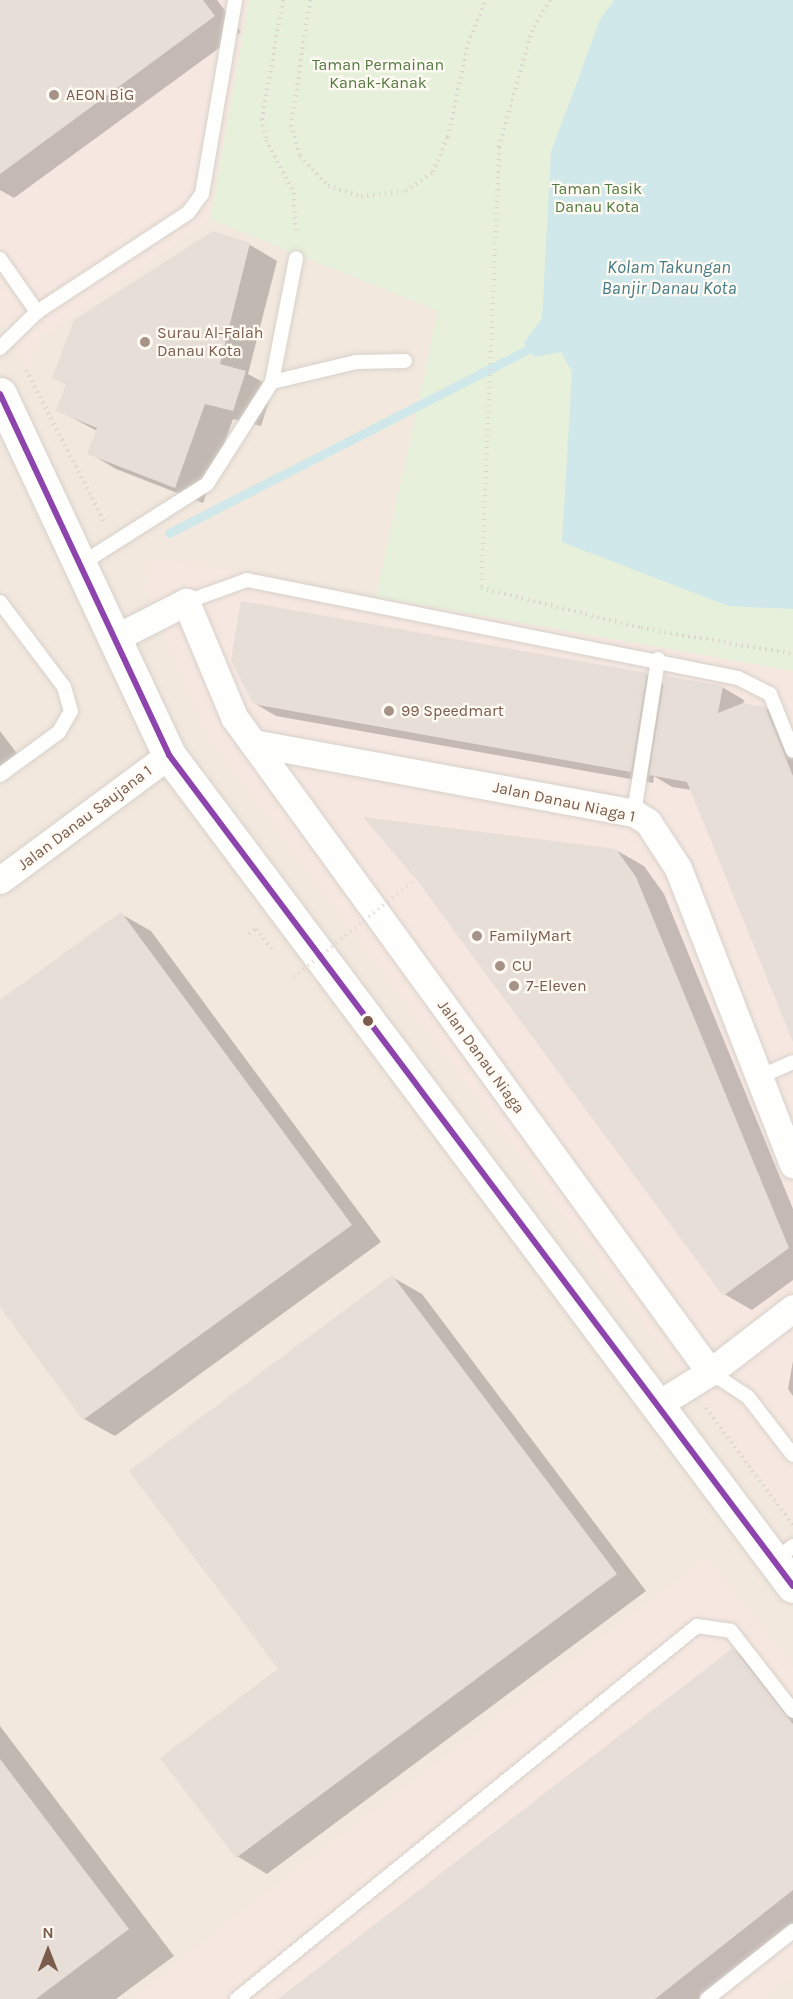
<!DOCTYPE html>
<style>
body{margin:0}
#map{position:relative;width:793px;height:1999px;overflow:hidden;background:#f9f5f0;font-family:Karla,sans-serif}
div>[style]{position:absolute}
.residential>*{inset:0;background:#f2e8de}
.commercial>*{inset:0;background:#f6e8e1}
.green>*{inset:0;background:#e7f0db}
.water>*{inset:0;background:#d0e8ea}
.shadow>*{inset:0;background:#0003}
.stream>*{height:9px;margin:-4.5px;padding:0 4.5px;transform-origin:4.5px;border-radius:4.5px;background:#d0e8ea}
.building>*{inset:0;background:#e6ded7}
.path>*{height:4px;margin-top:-2px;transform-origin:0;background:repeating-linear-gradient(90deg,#dcd5d0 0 1.5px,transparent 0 6px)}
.roads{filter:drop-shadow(0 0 2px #d7d1cb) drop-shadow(0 0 2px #d7d1cb)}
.service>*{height:14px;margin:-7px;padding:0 7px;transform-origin:7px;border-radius:7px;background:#fefefd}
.minor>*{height:27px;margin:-13.5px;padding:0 13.5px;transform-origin:13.5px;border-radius:13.5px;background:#fefefd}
.tertiary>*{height:33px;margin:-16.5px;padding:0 16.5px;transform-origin:16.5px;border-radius:16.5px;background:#fefefd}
.path-bridge>*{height:4px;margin-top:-2px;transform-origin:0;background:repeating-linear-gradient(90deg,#dcd5d0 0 1.5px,transparent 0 6px)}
.bus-1>*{height:6px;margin:-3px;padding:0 3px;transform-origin:3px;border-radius:3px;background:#8e44ad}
.dots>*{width:16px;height:16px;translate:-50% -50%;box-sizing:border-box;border:3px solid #fffaf3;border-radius:50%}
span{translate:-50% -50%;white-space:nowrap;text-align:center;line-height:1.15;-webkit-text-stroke:4.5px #fffaf3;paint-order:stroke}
.park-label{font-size:16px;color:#537a41}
.poi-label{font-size:16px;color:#7a5c4d}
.left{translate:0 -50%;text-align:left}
.street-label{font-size:16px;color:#7a5c4d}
.water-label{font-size:18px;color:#437c86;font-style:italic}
.north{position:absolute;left:18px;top:1921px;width:60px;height:60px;-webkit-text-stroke:4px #fffaf3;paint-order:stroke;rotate:0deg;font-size:16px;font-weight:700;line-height:24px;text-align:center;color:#7a5c4d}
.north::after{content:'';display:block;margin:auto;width:21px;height:27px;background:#7a5c4d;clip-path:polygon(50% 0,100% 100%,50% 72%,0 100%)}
</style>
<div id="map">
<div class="residential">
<div style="clip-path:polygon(0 0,793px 0,793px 1999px,0 1999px)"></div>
</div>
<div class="commercial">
<div style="clip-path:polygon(0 0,249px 0,210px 219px,36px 341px,30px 371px,0 320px)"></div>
<div style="clip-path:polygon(151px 557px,793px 671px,793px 1517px,790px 1520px,207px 735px,145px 589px)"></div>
<div style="clip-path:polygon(707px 1558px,793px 1667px,793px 1975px,761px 1999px,134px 1999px,232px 1919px)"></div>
</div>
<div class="green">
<div style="clip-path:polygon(249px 0,793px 0,793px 671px,376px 597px,438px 311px,210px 219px)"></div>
</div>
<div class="water">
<div style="clip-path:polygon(614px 0,793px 0,793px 609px,728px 606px,562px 542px,572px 372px,561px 352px,534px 357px,524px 342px,542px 318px,551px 152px,600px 20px)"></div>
</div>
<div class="shadow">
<div style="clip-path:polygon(0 0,217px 0,241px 32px,14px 198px,0 190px)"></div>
<div style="clip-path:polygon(250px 245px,277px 261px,248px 374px,273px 388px,261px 426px,233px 419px,203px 503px,116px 469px,89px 453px,97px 431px,58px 410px,67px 385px,54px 378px)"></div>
<div style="clip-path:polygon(646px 674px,665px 685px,722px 687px,744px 700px,743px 704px,765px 708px,787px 721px,793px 736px,793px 1040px,692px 790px,672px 787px,654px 776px,653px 783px,276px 716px,254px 703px)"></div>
<div style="clip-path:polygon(0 731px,19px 756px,0 770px)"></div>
<div style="clip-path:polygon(616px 850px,644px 866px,664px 894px,793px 1209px,793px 1280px,752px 1310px,724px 1294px)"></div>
<div style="clip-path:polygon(121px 914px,151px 931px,381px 1242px,115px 1436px,84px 1419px,0 1304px,0 1002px)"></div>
<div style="clip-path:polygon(392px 1277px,422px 1294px,646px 1591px,267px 1874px,237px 1856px,281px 1670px)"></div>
<div style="clip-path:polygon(793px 1361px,793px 1396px,788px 1389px)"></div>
<div style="clip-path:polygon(733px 1650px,761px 1666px,793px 1707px,793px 1927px,702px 1999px,280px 1999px)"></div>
<div style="clip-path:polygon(0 1726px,174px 1956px,116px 1999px,0 1999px)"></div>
</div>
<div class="stream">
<div style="left:169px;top:533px;width:404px;rotate:-27.1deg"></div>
</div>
<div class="building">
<div style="clip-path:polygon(0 0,203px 0,215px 16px,0 174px)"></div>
<div style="clip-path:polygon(213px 231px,250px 243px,220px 364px,246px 371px,233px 411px,205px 404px,175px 488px,87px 454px,97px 428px,56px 411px,66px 384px,52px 378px,74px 320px)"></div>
<div style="clip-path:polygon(241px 601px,647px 673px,631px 772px,253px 704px,231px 660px)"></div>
<div style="clip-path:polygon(665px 676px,723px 686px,718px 713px,743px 703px,765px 707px,793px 776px,793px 1042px,687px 782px,649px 775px)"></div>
<div style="clip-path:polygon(363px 817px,616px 849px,636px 877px,789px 1248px,723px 1296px,416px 879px)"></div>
<div style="clip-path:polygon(121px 912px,352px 1225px,83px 1420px,0 1307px,0 1000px)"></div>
<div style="clip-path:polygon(392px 1275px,617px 1574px,236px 1858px,160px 1758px,278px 1669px,129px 1471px)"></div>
<div style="clip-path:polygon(733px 1648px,793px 1724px,793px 1890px,655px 1999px,278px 1999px)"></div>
<div style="clip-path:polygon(0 1759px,129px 1929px,36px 1999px,0 1999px)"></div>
</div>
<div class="path">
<div style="left:283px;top:0;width:121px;rotate:100deg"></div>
<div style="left:262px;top:119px;width:21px;rotate:79deg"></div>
<div style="left:266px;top:140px;width:60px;rotate:62.2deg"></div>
<div style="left:294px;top:193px;width:41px;rotate:87.2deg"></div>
<div style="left:310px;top:0;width:126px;rotate:98.6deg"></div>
<div style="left:291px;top:125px;width:32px;rotate:74deg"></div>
<div style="left:300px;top:156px;width:41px;rotate:47deg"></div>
<div style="left:328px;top:186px;width:34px;rotate:17deg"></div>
<div style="left:361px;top:196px;width:45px;rotate:-6.3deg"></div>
<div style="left:406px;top:191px;width:33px;rotate:-35deg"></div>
<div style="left:433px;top:172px;width:38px;rotate:-67deg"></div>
<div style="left:448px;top:137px;width:96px;rotate:-78deg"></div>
<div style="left:468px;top:43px;width:47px;rotate:-67.3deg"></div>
<div style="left:550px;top:0;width:35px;rotate:121deg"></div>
<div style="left:532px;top:30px;width:122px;rotate:105.8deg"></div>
<div style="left:499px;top:147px;width:441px;rotate:92.3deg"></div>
<div style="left:481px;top:588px;width:165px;rotate:14deg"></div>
<div style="left:641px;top:628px;width:154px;rotate:9.7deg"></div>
<div style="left:26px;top:370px;width:172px;rotate:62.7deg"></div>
<div style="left:249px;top:934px;width:9px;rotate:-36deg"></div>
<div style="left:256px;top:929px;width:27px;rotate:51deg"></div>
<div style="left:706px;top:1408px;width:146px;rotate:53.4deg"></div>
</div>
<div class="roads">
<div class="service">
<div style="left:0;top:259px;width:65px;rotate:55.1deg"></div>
<div style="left:37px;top:312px;width:52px;rotate:135.8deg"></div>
<div style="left:37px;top:312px;width:181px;rotate:-33.3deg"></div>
<div style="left:188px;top:213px;width:24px;rotate:-54deg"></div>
<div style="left:202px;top:194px;width:197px;rotate:-80.3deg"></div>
<div style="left:272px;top:382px;width:86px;rotate:-13.4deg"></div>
<div style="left:356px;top:362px;width:49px;rotate:-1.2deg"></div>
<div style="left:81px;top:564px;width:149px;rotate:-32.4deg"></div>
<div style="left:207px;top:484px;width:121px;rotate:-57.5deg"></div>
<div style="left:272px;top:382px;width:126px;rotate:-79deg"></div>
<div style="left:0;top:602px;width:106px;rotate:53deg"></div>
<div style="left:64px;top:687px;width:25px;rotate:74deg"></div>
<div style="left:71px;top:711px;width:24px;rotate:120deg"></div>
<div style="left:59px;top:732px;width:73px;rotate:143.9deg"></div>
<div style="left:186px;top:602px;width:65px;rotate:-19.8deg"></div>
<div style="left:247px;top:580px;width:501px;rotate:11.29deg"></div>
<div style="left:738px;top:678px;width:36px;rotate:27deg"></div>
<div style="left:770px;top:694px;width:61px;rotate:68deg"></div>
<div style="left:634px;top:813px;width:156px;rotate:-81.1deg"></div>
<div style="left:757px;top:1078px;width:39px;rotate:-24deg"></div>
<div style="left:710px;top:1372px;width:45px;rotate:33.3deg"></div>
<div style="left:748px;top:1397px;width:73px;rotate:52.2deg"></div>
<div style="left:774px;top:1560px;width:24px;rotate:-36deg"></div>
<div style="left:237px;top:1999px;width:592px;rotate:-39.04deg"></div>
<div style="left:697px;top:1626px;width:34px;rotate:8deg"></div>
<div style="left:731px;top:1631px;width:101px;rotate:52.2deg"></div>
<div style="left:707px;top:1999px;width:110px;rotate:-38.3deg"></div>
</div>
<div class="minor">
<div style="left:115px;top:638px;width:80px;rotate:-26.9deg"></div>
<div style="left:186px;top:602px;width:125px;rotate:67.3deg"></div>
<div style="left:234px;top:717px;width:810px;rotate:53.99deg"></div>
<div style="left:253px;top:743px;width:387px;rotate:10.4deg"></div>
<div style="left:634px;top:813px;width:17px;rotate:33deg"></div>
<div style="left:648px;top:822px;width:55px;rotate:56.9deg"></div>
<div style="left:678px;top:868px;width:318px;rotate:68.8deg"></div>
<div style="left:0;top:880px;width:210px;rotate:-36.5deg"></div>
<div style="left:657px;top:1405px;width:62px;rotate:-31.9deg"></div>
<div style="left:710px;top:1372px;width:105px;rotate:-37.6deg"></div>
</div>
<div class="tertiary">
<div style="left:0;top:394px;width:399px;rotate:64.9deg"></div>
<div style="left:169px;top:755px;width:1039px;rotate:53.1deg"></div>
</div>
</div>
<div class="path-bridge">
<div style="left:294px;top:977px;width:156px;rotate:-38.8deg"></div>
</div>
<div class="bus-1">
<div style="left:0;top:394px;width:399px;rotate:64.9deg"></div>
<div style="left:169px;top:755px;width:1039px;rotate:53.1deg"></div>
</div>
<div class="dots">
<div style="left:54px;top:95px;background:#a69286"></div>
<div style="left:145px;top:342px;background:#a69286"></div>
<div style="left:389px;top:711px;background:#a69286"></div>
<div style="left:477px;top:936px;background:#a69286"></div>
<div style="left:500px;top:966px;background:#a69286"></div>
<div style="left:514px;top:986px;background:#a69286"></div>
<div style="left:368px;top:1021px;background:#7a5c4d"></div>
</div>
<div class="park-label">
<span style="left:378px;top:74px">Taman Permainan<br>Kanak-Kanak</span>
<span style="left:597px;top:198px">Taman Tasik<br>Danau Kota</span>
</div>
<div class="poi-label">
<span class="left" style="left:66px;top:95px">AEON BiG</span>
<span class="left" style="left:157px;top:342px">Surau Al-Falah<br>Danau Kota</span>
<span class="left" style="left:401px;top:711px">99 Speedmart</span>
<span class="left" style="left:489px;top:936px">FamilyMart</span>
<span class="left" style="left:512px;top:966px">CU</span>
<span class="left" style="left:526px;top:986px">7-Eleven</span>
</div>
<div class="street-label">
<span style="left:564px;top:802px;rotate:12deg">Jalan Danau Niaga 1</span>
<span style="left:85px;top:818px;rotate:-37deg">Jalan Danau Saujana 1</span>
<span style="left:481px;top:1057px;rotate:54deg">Jalan Danau Niaga</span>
</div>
<div class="water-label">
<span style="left:669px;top:278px">Kolam Takungan<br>Banjir Danau Kota</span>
</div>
<div class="north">N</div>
</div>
